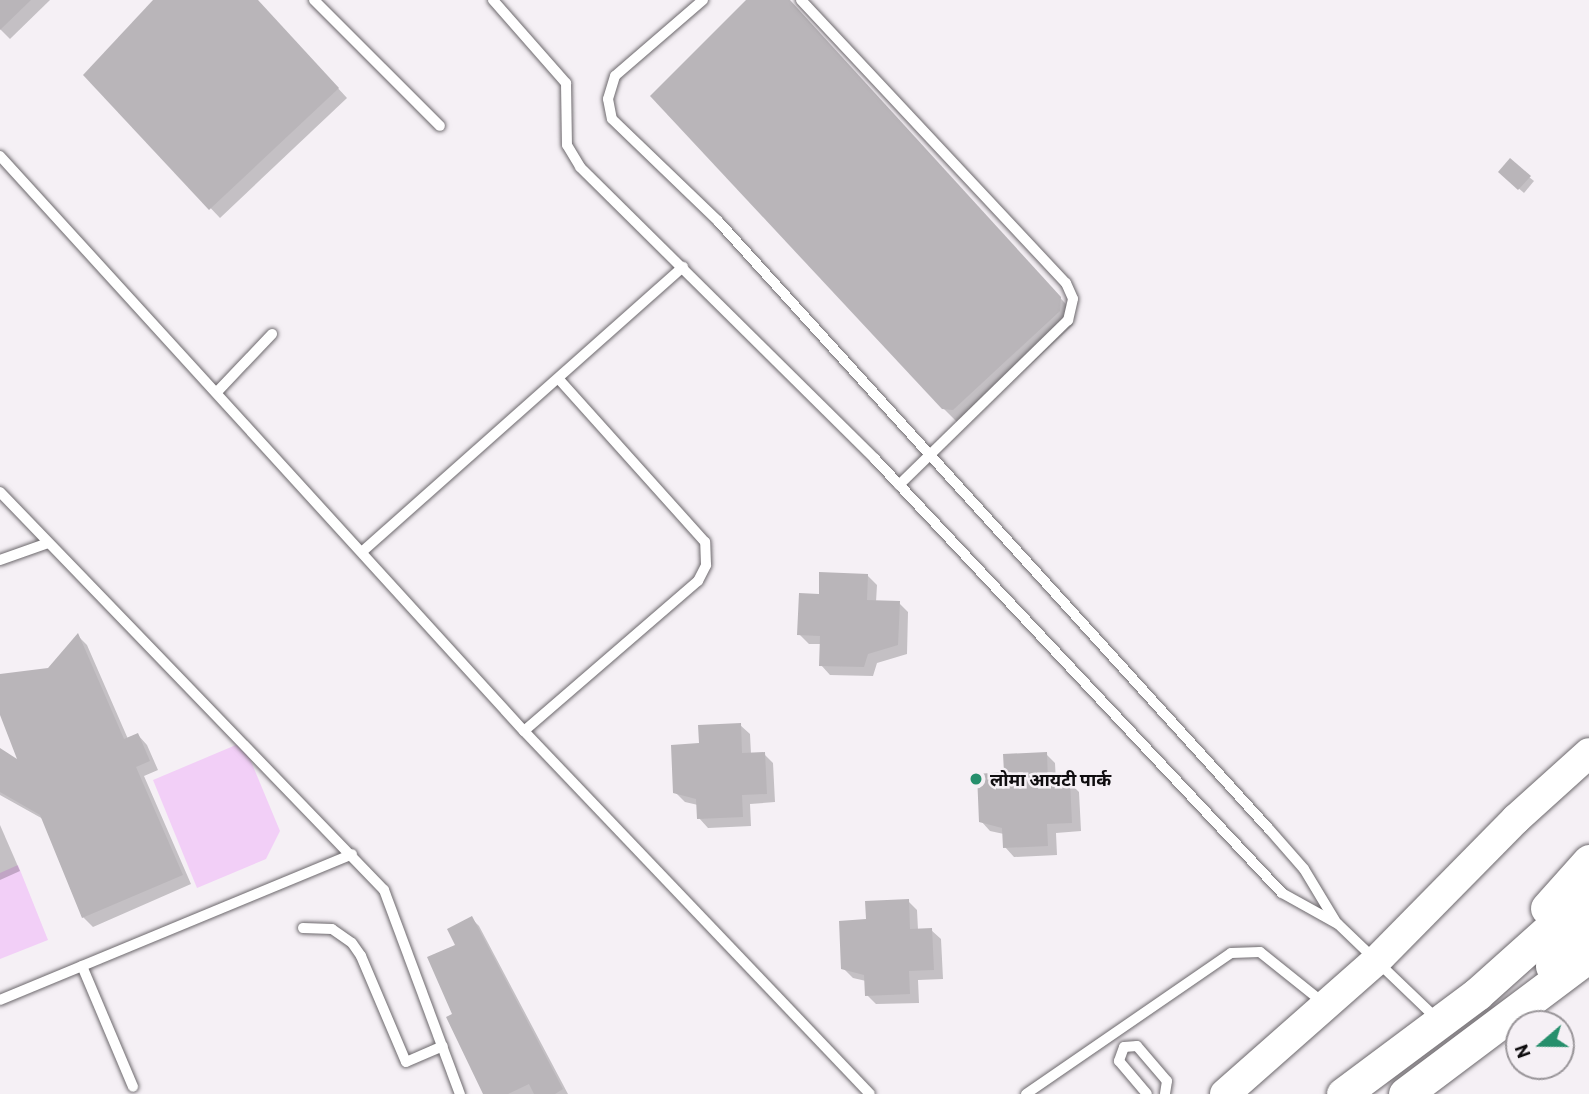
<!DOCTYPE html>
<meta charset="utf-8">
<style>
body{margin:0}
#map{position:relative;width:1589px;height:1094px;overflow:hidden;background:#f5f0f5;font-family:Barlow,"Noto Sans Devanagari",sans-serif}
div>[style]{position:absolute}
.green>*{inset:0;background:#f2cff7}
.shadow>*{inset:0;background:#0003}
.building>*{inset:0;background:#b9b5b9}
.roads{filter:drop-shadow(0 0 2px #6c686c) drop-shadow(0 0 2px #6c686c)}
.lane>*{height:10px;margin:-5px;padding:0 5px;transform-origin:5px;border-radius:5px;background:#fff}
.secondary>*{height:30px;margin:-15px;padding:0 15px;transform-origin:15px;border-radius:15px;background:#fff}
.primary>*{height:33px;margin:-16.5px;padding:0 16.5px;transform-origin:16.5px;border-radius:16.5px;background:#fff}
.dots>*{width:19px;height:19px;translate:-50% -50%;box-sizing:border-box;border:4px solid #f5f0f5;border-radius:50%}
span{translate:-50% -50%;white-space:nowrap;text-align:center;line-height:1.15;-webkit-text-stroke:5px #f5f0f5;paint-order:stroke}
.poi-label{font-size:18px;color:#0f0d0f;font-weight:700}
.left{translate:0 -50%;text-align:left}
.north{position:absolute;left:1505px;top:1010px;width:70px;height:70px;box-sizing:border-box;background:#f5f0f5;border:2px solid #999599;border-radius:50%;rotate:250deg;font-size:19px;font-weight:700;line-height:28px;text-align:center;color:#0f0d0f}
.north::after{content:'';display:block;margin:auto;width:24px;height:32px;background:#268f6c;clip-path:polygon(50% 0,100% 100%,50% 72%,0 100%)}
</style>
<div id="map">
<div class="green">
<div style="clip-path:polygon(243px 742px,280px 831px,266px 859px,197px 888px,153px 780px)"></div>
<div style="clip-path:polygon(18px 865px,48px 940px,0 959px,0 873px)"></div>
</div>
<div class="shadow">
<div style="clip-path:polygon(0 0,50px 0,10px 39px,0 29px)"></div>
<div style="clip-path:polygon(155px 0,257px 0,347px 98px,220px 218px,85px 75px)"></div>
<div style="clip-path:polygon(748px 0,789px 0,1074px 313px,1073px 325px,968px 423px,958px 423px,943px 408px)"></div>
<div style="clip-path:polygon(1500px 172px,1529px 177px,1534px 181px,1524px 193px)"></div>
<div style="clip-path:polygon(867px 575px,877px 585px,876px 602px,899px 603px,908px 612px,907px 654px,877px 663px,873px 676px,830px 675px,821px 665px,821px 644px,809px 644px,799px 634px,820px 596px)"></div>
<div style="clip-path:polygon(78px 636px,87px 645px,128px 739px,138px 735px,147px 745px,158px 770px,144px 776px,191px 884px,93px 927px,83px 917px,43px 819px,0 795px,0 750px,21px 763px,0 711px,0 675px,49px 670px)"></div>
<div style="clip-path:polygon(740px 725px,750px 734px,751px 754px,764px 754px,773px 763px,775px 802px,750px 804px,751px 826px,708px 828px,699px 818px,698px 805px,685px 802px,675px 792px,700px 745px)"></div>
<div style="clip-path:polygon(1046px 754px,1055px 763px,1056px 783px,1070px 783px,1079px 792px,1081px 831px,1056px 833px,1057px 855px,1014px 857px,1005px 847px,1004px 834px,990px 831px,981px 821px,1006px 774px)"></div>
<div style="clip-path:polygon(0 825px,20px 871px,0 880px)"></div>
<div style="clip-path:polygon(908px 901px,917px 910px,918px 930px,931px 930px,941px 939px,943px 979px,918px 980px,919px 1003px,876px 1004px,867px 995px,866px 981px,853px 978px,843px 968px,868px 921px)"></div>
<div style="clip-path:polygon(471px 918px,479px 926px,568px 1094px,485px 1094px,455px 1015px,458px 946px)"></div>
</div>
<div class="building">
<div style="clip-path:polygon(0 0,31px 0,0 30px)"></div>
<div style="clip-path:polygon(153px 0,258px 0,339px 88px,209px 210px,83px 75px)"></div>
<div style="clip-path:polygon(746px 0,790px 0,1061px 297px,1060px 311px,953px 410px,942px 409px,650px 96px)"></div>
<div style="clip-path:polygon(1510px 158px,1531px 176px,1518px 190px,1498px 172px)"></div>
<div style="clip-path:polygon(819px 572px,868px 574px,867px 600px,900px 601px,898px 645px,868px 654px,864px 667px,819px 666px,820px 636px,797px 635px,799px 593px,819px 594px)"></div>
<div style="clip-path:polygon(78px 633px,124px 739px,138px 733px,150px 761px,136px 767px,183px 875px,82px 918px,40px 815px,0 792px,0 748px,17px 759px,0 715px,0 674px,48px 668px)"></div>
<div style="clip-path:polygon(741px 723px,742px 753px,765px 752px,767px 794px,742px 795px,743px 817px,697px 819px,696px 799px,673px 793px,671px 745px,699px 743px,698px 725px)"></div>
<div style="clip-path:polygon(1047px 752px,1048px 782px,1070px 781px,1072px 823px,1047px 824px,1048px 846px,1003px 848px,1002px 828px,979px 822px,977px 774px,1004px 772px,1003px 754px)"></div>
<div style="clip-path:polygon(909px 899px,910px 929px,932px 928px,934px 970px,909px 971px,910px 994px,865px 996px,864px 975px,841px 969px,839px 921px,866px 919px,865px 901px)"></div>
<div style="clip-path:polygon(472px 916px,563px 1089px,555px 1094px,534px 1094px,529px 1084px,508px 1094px,483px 1094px,446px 1017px,452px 1014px,427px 957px,455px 945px,447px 929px)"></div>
</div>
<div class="roads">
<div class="lane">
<div style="left:314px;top:0;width:178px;rotate:45deg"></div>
<div style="left:493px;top:0;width:111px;rotate:48.7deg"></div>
<div style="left:566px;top:83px;width:62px;rotate:89.1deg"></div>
<div style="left:567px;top:145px;width:26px;rotate:59deg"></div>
<div style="left:580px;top:167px;width:415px;rotate:44.7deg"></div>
<div style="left:875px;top:459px;width:595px;rotate:46.84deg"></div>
<div style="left:1282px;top:893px;width:64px;rotate:29deg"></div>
<div style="left:1338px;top:924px;width:136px;rotate:43.8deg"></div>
<div style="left:703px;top:0;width:116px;rotate:139.2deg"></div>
<div style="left:615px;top:76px;width:24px;rotate:107deg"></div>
<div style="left:608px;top:99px;width:20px;rotate:79deg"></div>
<div style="left:612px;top:119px;width:147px;rotate:43.9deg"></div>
<div style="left:718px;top:221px;width:821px;rotate:47.82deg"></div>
<div style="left:1269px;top:829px;width:53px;rotate:48.8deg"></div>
<div style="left:1304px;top:869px;width:62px;rotate:58.9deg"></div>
<div style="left:801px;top:0;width:388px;rotate:46.9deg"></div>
<div style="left:1066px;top:283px;width:17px;rotate:66deg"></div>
<div style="left:1073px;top:299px;width:22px;rotate:103deg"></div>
<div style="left:1068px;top:320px;width:236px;rotate:135.7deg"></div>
<div style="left:0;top:156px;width:778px;rotate:47.66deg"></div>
<div style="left:524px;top:731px;width:501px;rotate:46.37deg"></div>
<div style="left:217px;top:392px;width:80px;rotate:-46.5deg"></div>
<div style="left:0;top:492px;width:553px;rotate:46.03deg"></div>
<div style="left:384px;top:890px;width:218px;rotate:69.6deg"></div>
<div style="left:363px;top:551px;width:428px;rotate:-41.6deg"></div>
<div style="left:0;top:560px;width:51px;rotate:-19.5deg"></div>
<div style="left:524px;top:731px;width:230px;rotate:-40.8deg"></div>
<div style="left:698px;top:581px;width:18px;rotate:-63deg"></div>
<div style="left:706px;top:565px;width:23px;rotate:-92deg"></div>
<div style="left:705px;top:542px;width:219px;rotate:-131.9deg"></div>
<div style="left:303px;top:928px;width:29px;rotate:2deg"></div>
<div style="left:332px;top:929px;width:24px;rotate:35deg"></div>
<div style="left:352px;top:943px;width:16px;rotate:55deg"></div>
<div style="left:361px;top:956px;width:115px;rotate:67deg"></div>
<div style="left:406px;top:1062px;width:40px;rotate:-23.4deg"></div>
<div style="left:82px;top:966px;width:131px;rotate:67.1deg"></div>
<div style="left:0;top:1000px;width:381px;rotate:-22.5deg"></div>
<div style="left:1124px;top:1047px;width:13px;rotate:-4deg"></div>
<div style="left:1137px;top:1046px;width:46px;rotate:49.4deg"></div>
<div style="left:1167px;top:1081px;width:13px;rotate:99deg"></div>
<div style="left:1124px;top:1047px;width:15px;rotate:110deg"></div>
<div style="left:1119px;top:1061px;width:43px;rotate:49.7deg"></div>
<div style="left:1026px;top:1094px;width:249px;rotate:-34.5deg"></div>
<div style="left:1231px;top:953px;width:29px;rotate:-2deg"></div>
<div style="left:1260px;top:952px;width:83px;rotate:38.7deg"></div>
</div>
<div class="secondary">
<div style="left:1225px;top:1094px;width:201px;rotate:-41.4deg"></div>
<div style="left:1376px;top:961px;width:199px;rotate:-45.4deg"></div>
<div style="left:1516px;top:819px;width:98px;rotate:-42.1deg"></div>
</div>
<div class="primary">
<div style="left:1547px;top:908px;width:63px;rotate:-48.2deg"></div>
<div style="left:1552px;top:966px;width:54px;rotate:-46.5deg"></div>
<div style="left:1343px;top:1094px;width:167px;rotate:-36.7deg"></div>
<div style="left:1477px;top:994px;width:150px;rotate:-41.8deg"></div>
<div style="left:1405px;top:1094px;width:230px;rotate:-36.9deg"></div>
</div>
</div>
<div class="dots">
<div style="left:976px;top:779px;background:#268f6c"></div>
</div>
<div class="poi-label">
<span class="left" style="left:990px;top:779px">लोमा आयटी पार्क</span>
</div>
<div class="north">N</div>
</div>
